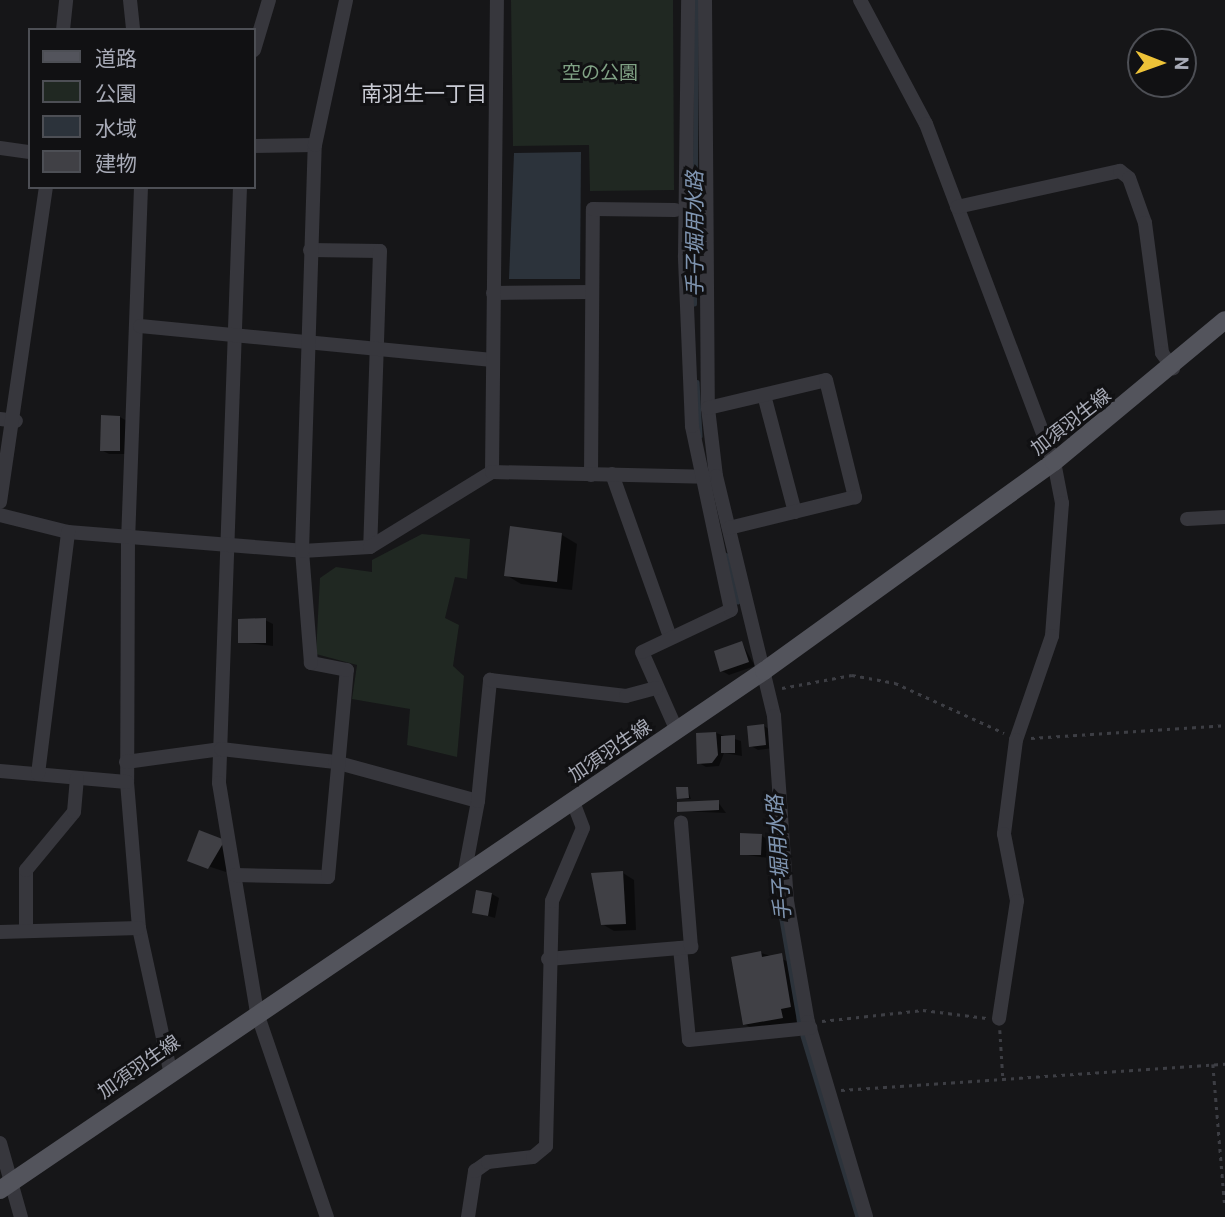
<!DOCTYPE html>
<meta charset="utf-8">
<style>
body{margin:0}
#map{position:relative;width:1225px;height:1217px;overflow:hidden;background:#161618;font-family:Roboto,"Noto Sans JP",sans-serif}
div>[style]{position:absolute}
.green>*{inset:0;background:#202822}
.water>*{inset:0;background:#2c333b}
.shadow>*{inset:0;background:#0007}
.stream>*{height:4.5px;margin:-2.25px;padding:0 2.25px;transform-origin:2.25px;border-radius:2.25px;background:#2c333b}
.building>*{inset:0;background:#404045}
.path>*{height:2.5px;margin-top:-1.25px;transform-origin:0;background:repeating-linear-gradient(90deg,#3d3e44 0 3.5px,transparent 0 8.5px)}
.minor>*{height:14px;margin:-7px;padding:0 7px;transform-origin:7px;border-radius:7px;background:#37373d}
.major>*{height:18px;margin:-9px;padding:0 9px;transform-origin:9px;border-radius:9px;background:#53545c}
span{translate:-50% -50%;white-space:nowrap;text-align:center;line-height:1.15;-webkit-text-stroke:6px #111113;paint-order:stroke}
.park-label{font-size:19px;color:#80a285}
.street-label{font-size:19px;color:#a8abb7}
.neighbourhood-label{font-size:21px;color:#c9cbd4}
.water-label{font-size:21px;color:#8096b2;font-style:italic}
.legend{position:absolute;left:28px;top:28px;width:228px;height:161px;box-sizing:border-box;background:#111113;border:2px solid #4d4f55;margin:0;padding:9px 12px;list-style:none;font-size:21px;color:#a8abb7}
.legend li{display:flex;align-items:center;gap:14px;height:35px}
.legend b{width:35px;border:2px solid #4d4f55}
.north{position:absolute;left:1127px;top:28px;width:70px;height:70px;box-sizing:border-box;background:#111113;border:2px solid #4d4f55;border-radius:50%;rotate:91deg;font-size:19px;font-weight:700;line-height:28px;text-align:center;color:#a8abb7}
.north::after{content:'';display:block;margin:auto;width:24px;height:32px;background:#eec338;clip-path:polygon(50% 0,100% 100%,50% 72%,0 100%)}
</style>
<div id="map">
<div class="green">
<div style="clip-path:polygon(511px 0,673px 0,674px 190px,590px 191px,589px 145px,513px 146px)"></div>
<div style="clip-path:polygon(422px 534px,470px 539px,467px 579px,455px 577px,445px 618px,459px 625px,453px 666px,464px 676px,457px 757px,407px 745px,410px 709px,352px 699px,357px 665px,316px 654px,320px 578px,336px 567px,372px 572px,372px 560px)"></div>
</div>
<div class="water">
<div style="clip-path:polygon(581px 152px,580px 279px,509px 279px,514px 153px)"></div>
</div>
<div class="shadow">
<div style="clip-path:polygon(120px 417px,127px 421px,126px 454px,109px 454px,101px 450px)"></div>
<div style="clip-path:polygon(562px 535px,577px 544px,572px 590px,521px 584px,506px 575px)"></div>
<div style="clip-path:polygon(265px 620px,273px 624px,273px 646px,240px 642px)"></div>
<div style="clip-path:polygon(742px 643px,755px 666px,729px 675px,722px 671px)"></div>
<div style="clip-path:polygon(764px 726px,771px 730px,773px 748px,758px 750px,751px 746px)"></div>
<div style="clip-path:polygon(716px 733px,741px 741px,742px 756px,724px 753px,719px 766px,706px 767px,699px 763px)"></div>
<div style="clip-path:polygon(687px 788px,691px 799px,679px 798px)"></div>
<div style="clip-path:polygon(718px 802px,726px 813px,679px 811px)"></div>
<div style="clip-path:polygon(200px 832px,236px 848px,226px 872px,189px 860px)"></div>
<div style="clip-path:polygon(761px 835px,768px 840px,768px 858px,741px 854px)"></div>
<div style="clip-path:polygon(623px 873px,634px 880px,636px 930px,614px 931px,602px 924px,593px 874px)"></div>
<div style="clip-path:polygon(492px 894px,499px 898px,495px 918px,474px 912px)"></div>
<div style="clip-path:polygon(761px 953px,797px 964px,806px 1015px,796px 1017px,797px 1026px,760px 1032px,744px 1024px)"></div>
</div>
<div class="stream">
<div style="left:694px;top:304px;width:304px;rotate:-89.6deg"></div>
<div style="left:697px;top:382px;width:54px;rotate:86.8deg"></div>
<div style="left:726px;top:555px;width:48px;rotate:75.4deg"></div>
<div style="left:774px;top:820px;width:88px;rotate:86.1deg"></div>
<div style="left:780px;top:908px;width:118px;rotate:80.2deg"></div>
<div style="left:803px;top:1036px;width:189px;rotate:73.1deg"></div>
</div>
<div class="building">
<div style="clip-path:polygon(101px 415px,120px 416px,120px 451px,100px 451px)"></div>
<div style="clip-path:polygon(510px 526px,562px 533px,557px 582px,504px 576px)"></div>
<div style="clip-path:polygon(266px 618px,266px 643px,238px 643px,238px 619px)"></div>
<div style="clip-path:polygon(742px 641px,749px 662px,720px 672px,714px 651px)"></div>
<div style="clip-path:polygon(764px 724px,766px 745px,749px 747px,747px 726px)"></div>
<div style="clip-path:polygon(716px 732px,718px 755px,712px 763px,697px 764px,696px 733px)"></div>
<div style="clip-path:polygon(735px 735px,735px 753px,721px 753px,721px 736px)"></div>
<div style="clip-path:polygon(676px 787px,688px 787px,689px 798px,677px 799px)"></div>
<div style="clip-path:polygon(719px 800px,719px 810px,677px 812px,677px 802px)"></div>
<div style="clip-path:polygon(199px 830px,225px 840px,208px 869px,187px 861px)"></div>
<div style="clip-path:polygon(740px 833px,762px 834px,761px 855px,740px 855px)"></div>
<div style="clip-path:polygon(623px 871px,626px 924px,601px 925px,591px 873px)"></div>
<div style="clip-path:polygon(476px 890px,492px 893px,488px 916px,472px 913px)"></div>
<div style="clip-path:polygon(761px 951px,762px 957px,782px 953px,791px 1007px,781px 1009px,783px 1018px,743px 1025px,731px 957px)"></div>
</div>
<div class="path">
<div style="left:782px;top:688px;width:71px;rotate:-10.5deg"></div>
<div style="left:852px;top:675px;width:44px;rotate:10.5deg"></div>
<div style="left:895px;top:683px;width:120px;rotate:24.6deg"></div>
<div style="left:1031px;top:738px;width:194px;rotate:-3.8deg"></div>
<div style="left:822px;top:1021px;width:102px;rotate:-6.2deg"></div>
<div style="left:923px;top:1010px;width:64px;rotate:7.2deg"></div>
<div style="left:1000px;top:1030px;width:48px;rotate:86.4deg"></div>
<div style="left:1213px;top:1064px;width:143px;rotate:85.2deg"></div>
<div style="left:841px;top:1090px;width:385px;rotate:-3.9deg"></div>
</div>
<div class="minor">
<div style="left:130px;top:0;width:30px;rotate:84deg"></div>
<div style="left:705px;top:0;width:408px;rotate:89.6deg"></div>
<div style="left:708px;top:408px;width:68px;rotate:83.3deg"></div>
<div style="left:716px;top:476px;width:247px;rotate:76.4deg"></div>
<div style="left:774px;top:716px;width:185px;rotate:86deg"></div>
<div style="left:787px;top:901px;width:123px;rotate:80.2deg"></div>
<div style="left:808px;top:1022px;width:203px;rotate:73.4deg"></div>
<div style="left:860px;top:0;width:140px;rotate:62deg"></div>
<div style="left:926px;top:124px;width:361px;rotate:69.3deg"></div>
<div style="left:1054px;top:462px;width:42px;rotate:79deg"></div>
<div style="left:1062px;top:503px;width:133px;rotate:94.3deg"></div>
<div style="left:1052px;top:636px;width:110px;rotate:109.1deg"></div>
<div style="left:1016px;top:740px;width:95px;rotate:97.3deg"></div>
<div style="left:1004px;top:834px;width:68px;rotate:79deg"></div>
<div style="left:1017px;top:901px;width:119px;rotate:98.7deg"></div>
<div style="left:63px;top:30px;width:30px;rotate:-84deg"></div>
<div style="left:254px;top:50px;width:52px;rotate:-73.3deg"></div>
<div style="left:254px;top:146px;width:61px;rotate:-0.9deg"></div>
<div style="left:0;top:148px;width:30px;rotate:8deg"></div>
<div style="left:141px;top:187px;width:349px;rotate:92.1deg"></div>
<div style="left:128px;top:536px;width:246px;rotate:90.2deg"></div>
<div style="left:127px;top:782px;width:146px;rotate:85.3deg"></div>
<div style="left:139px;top:928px;width:145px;rotate:77.7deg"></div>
<div style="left:240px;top:187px;width:596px;rotate:92.02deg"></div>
<div style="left:219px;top:783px;width:233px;rotate:80.6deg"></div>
<div style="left:257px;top:1013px;width:216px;rotate:71.1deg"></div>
<div style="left:957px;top:207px;width:167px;rotate:-12.5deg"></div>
<div style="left:1120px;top:171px;width:11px;rotate:38deg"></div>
<div style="left:1129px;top:178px;width:48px;rotate:70.4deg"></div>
<div style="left:1145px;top:223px;width:131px;rotate:82.5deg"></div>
<div style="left:1162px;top:353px;width:19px;rotate:54deg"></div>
<div style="left:310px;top:250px;width:70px;rotate:0.8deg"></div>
<div style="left:380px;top:251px;width:296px;rotate:91.9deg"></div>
<div style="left:493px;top:293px;width:99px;rotate:-0.6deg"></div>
<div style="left:140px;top:326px;width:354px;rotate:5.5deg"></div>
<div style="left:764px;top:395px;width:121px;rotate:75.2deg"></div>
<div style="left:708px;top:408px;width:121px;rotate:-13.3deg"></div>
<div style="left:826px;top:380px;width:121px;rotate:76.1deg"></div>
<div style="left:855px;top:497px;width:130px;rotate:166.2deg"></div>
<div style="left:0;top:419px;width:16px;rotate:7deg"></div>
<div style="left:492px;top:472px;width:472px;rotate:-89.4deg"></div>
<div style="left:612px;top:474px;width:173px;rotate:70.4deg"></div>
<div style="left:591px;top:475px;width:266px;rotate:-89.6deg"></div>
<div style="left:593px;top:209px;width:82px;rotate:0.7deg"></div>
<div style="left:0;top:502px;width:318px;rotate:-81.7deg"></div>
<div style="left:0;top:515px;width:70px;rotate:14deg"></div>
<div style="left:68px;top:532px;width:235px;rotate:4.6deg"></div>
<div style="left:302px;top:551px;width:68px;rotate:-3.4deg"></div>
<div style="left:370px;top:547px;width:143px;rotate:-31.6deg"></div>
<div style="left:492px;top:472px;width:213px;rotate:1.3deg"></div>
<div style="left:1187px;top:519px;width:38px;rotate:-3deg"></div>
<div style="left:677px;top:731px;width:86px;rotate:-113.9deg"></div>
<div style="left:642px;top:652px;width:98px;rotate:-25.3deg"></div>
<div style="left:731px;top:610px;width:188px;rotate:-102deg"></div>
<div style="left:692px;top:426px;width:170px;rotate:-92.4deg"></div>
<div style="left:685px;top:256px;width:256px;rotate:-89.3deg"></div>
<div style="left:126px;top:762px;width:96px;rotate:-7.8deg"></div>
<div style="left:221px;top:749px;width:115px;rotate:6.5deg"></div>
<div style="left:335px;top:762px;width:148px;rotate:15.3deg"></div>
<div style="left:478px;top:801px;width:76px;rotate:100.6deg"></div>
<div style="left:0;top:771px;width:127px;rotate:5deg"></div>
<div style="left:38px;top:774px;width:244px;rotate:-82.9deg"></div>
<div style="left:478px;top:801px;width:122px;rotate:-84.3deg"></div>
<div style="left:490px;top:680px;width:137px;rotate:6.7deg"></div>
<div style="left:626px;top:696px;width:31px;rotate:-15deg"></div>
<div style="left:235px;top:875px;width:93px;rotate:1.2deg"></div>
<div style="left:328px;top:877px;width:208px;rotate:-84.8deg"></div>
<div style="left:347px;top:670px;width:37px;rotate:-169deg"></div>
<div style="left:311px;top:663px;width:112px;rotate:-94.6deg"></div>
<div style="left:302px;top:551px;width:406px;rotate:-88.2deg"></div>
<div style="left:315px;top:145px;width:148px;rotate:-77.9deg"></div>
<div style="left:26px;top:931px;width:61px;rotate:-90deg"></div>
<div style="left:26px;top:870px;width:75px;rotate:-50.4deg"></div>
<div style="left:74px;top:812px;width:34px;rotate:-85deg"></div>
<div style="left:0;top:932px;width:139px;rotate:-1.6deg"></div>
<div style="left:680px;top:948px;width:92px;rotate:84.4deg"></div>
<div style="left:689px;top:1040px;width:122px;rotate:-5.7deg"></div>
<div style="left:548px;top:959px;width:144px;rotate:-4.8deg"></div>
<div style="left:691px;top:947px;width:125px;rotate:-94.6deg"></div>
<div style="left:0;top:1143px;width:77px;rotate:74.2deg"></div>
<div style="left:468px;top:1217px;width:47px;rotate:-81.3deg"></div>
<div style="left:475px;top:1171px;width:16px;rotate:-35deg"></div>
<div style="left:488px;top:1162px;width:45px;rotate:-6.3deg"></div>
<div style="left:533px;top:1157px;width:17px;rotate:-40deg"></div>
<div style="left:546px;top:1146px;width:245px;rotate:-88.6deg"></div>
<div style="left:552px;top:901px;width:79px;rotate:-67deg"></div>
<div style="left:583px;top:828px;width:28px;rotate:-111deg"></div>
</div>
<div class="major">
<div style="left:0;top:1190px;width:924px;rotate:-34.19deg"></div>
<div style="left:764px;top:671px;width:357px;rotate:-35.8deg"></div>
<div style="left:1054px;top:462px;width:222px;rotate:-39.7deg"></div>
</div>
<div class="park-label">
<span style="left:600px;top:73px">空の公園</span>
</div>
<div class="street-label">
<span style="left:1071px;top:422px;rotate:-38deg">加須羽生線</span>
<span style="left:610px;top:751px;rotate:-34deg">加須羽生線</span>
<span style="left:139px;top:1067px;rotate:-35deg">加須羽生線</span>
</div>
<div class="neighbourhood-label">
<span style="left:424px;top:94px">南羽生一丁目</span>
</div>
<div class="water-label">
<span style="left:695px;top:234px;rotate:-90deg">手子堀用水路</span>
<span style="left:779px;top:858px;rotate:-94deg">手子堀用水路</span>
</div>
<ul class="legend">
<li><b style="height:9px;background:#53545c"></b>道路</li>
<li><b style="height:19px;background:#202822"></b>公園</li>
<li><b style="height:19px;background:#2c333b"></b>水域</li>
<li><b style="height:19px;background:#404045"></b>建物</li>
</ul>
<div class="north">N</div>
</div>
